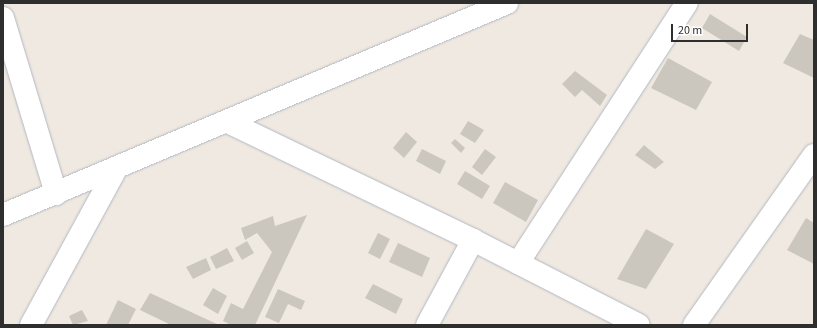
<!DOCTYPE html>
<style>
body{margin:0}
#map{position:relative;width:817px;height:328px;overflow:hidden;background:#efe9e1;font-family:"Source Sans 3",sans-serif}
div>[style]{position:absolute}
.building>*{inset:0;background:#cbc7bf}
.roads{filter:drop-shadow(0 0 1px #b4b7c1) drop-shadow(0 0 1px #b4b7c1)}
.street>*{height:22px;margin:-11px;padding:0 11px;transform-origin:11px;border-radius:11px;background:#fff}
.secondary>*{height:22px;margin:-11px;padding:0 11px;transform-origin:11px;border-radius:11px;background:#fff}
span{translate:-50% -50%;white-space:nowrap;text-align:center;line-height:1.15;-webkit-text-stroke:3px #fff;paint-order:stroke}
.frame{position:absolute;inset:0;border:4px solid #2e2e2e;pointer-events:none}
.scale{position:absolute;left:671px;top:24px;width:77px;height:18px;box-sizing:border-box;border:2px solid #2e2e2e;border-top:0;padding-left:5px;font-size:12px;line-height:14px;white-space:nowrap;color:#2e2e2e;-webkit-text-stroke:3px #fff;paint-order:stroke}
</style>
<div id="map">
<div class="building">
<div style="clip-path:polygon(710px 14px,747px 37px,739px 51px,702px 28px)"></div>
<div style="clip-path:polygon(800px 34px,814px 40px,814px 78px,783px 63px)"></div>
<div style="clip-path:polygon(668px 58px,712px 82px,696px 110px,651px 88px)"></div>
<div style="clip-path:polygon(575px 71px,607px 95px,600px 106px,582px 90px,575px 97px,562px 84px)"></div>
<div style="clip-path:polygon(468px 121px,484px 130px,475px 143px,460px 134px)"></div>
<div style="clip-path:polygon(406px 132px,417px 142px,404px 158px,393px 148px)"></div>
<div style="clip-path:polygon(455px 139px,465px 148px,461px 153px,451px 143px)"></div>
<div style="clip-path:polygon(644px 145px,664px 162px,655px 169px,635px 155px)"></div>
<div style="clip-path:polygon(422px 149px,446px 161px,440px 174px,416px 161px)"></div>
<div style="clip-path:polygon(485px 149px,496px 157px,482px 175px,472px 167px)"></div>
<div style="clip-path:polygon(465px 171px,490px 186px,482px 199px,457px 184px)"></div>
<div style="clip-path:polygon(505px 182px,538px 200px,526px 222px,493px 203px)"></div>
<div style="clip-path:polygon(307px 215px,255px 325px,231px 325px,223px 321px,231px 303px,243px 309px,272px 252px,257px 233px,245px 240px,241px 228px,273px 216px,275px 226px)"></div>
<div style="clip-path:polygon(806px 218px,814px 223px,814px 264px,787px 250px)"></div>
<div style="clip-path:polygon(646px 229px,674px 244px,646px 289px,617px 279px)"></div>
<div style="clip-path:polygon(378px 233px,390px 239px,380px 259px,368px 253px)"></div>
<div style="clip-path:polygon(247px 241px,254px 253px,242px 260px,235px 248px)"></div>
<div style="clip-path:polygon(398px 243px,430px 258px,422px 277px,389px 262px)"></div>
<div style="clip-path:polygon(227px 248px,234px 261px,216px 269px,210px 257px)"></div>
<div style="clip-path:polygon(206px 258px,211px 270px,193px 279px,186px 267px)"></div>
<div style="clip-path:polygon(373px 284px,403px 299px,396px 314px,365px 298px)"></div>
<div style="clip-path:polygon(213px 288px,227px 296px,218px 314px,203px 305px)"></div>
<div style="clip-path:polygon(278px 289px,305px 301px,301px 310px,288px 304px,279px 323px,265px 317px)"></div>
<div style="clip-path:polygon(150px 293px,219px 325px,171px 325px,140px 310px)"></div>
<div style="clip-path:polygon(118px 300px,136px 309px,128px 325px,106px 325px)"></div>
<div style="clip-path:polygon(82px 310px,88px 321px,73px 325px,69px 316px)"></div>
</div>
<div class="roads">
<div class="street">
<div style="left:3px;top:18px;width:184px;rotate:73.2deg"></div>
<div style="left:228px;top:122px;width:272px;rotate:25.7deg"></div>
<div style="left:473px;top:240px;width:186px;rotate:27.1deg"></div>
<div style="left:518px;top:263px;width:310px;rotate:-57deg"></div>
<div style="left:31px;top:325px;width:178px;rotate:-61.4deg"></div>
<div style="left:427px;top:325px;width:97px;rotate:-61.6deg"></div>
<div style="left:694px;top:325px;width:208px;rotate:-54.8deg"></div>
</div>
<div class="secondary">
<div style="left:3px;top:215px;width:547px;rotate:-22.81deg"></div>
</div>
</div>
<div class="frame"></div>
<div class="scale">20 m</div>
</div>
